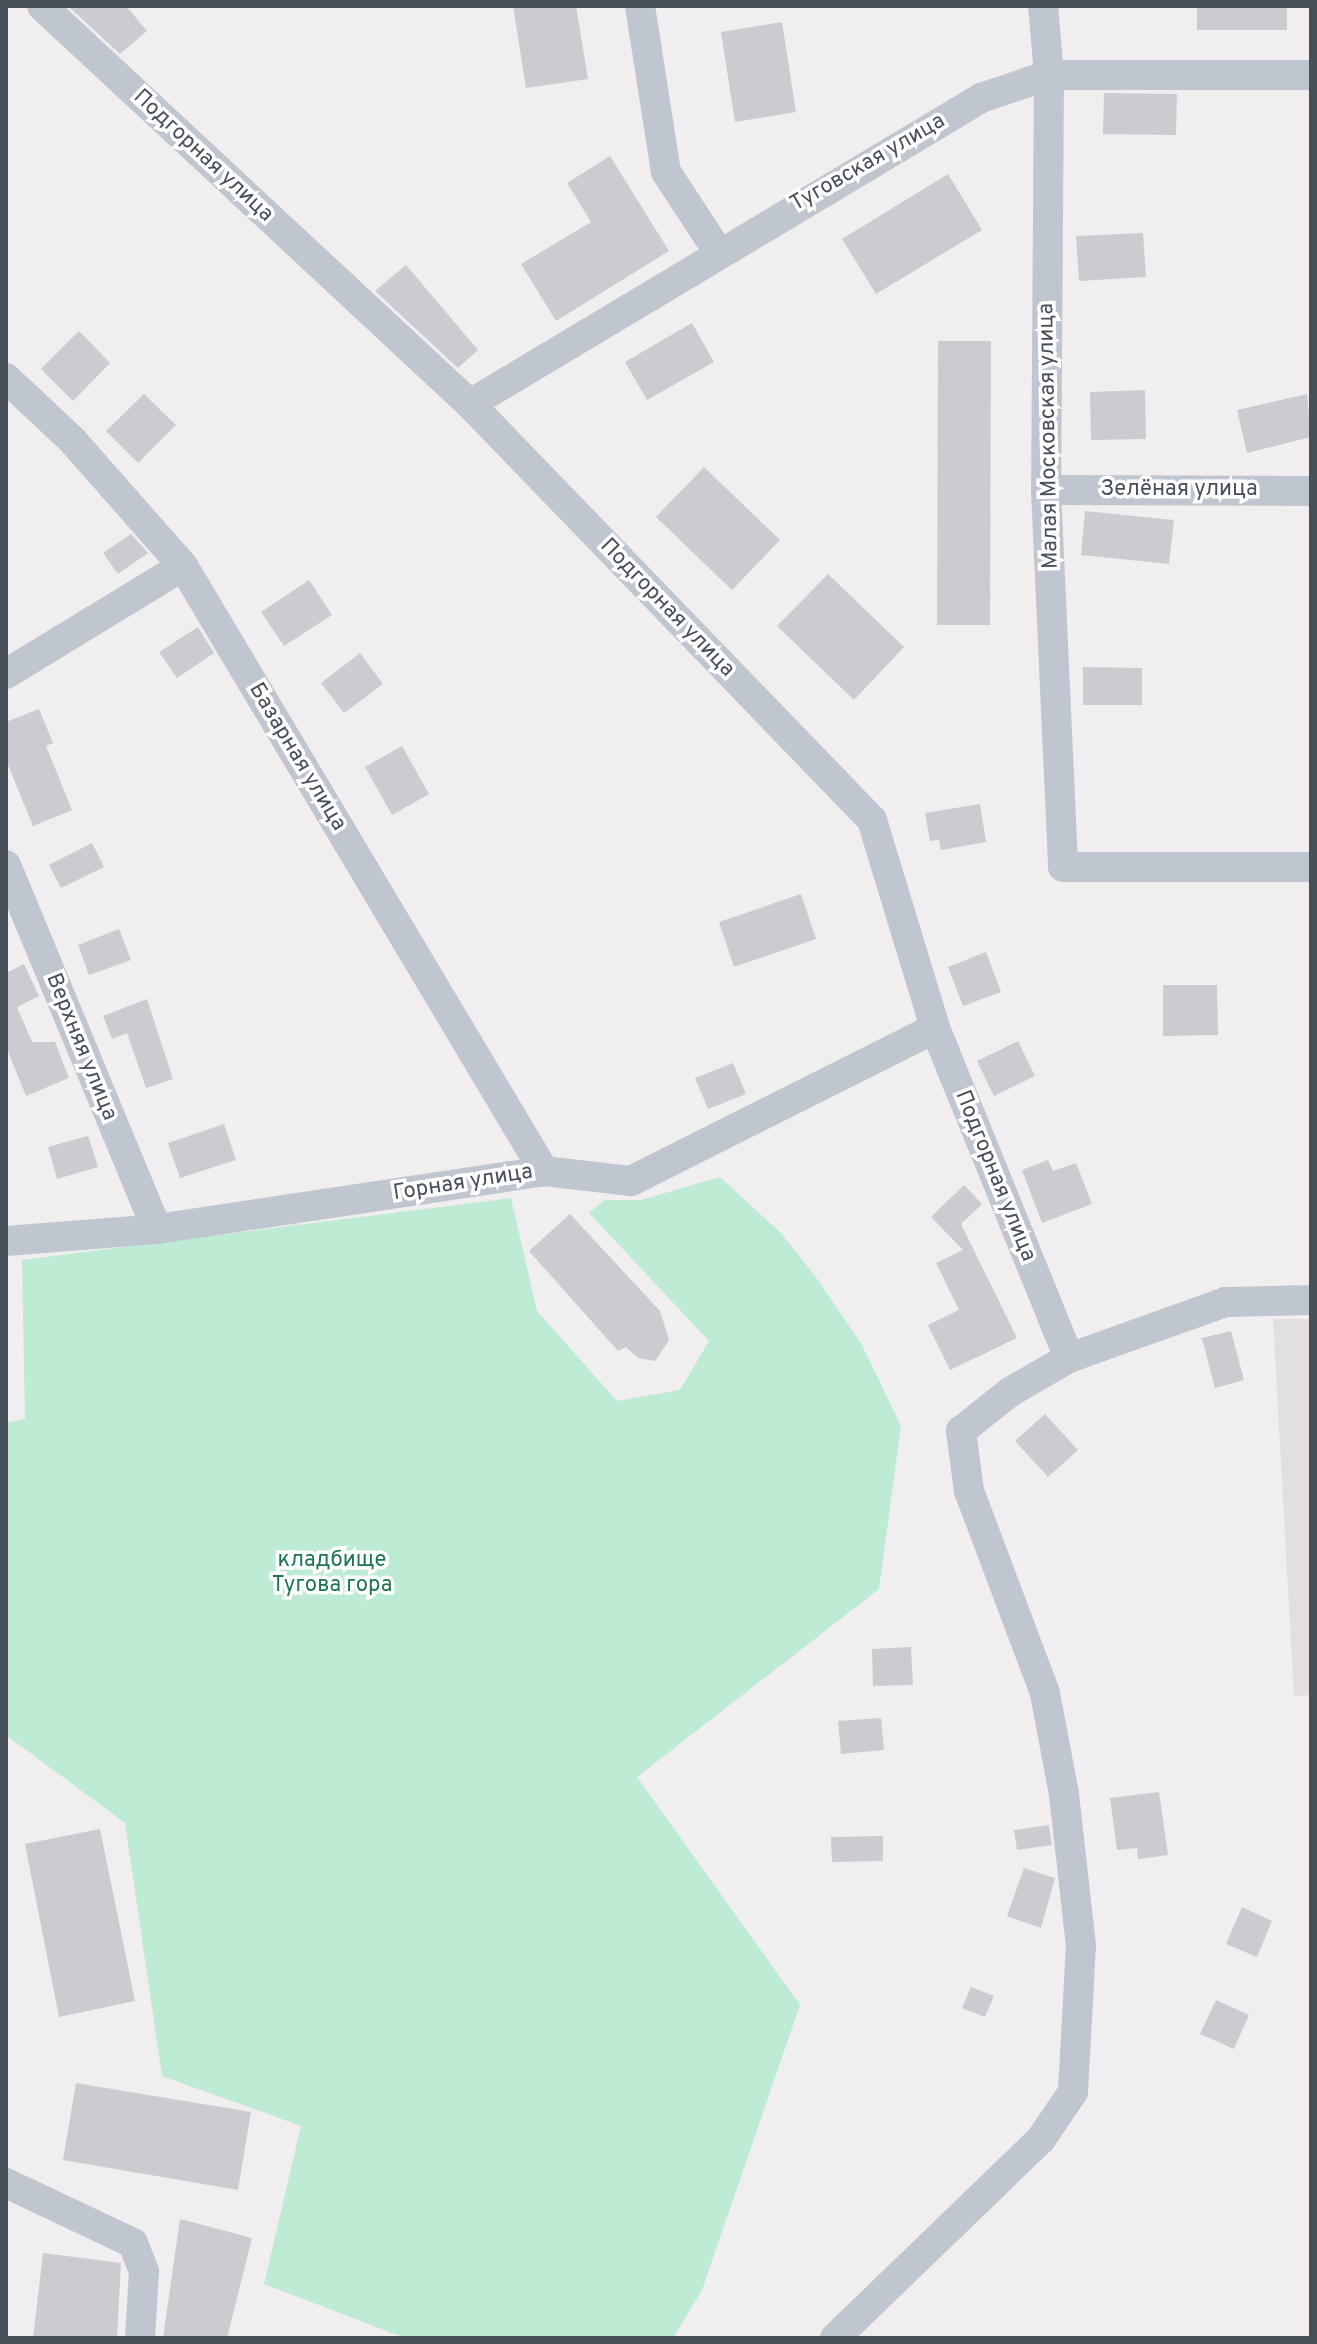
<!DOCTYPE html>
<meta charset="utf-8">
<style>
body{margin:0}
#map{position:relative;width:1317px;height:2344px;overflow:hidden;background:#f0eeee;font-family:Overpass,sans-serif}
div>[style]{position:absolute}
.education>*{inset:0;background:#e1dfdf}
.green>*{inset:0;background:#beebd4}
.building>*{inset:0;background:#cbccd2}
.minor>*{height:30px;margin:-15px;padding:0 15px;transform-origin:15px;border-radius:15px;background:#bfc6cf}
span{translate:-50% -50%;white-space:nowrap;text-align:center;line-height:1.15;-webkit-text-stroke:7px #fff;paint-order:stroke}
.street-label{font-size:22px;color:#474f59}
.park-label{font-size:22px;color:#1d7552}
.frame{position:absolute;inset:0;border:8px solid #474f59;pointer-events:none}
</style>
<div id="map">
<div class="education">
<div style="clip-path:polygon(1273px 1319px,1311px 1319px,1311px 1695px,1294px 1696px)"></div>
</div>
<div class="green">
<div style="clip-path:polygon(720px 1177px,782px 1234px,818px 1280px,862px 1345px,901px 1426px,879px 1589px,637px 1777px,800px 2005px,702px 2290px,673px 2338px,405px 2338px,264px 2284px,301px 2126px,162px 2076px,125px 1823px,6px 1735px,6px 1423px,25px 1419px,22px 1260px,511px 1198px,537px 1311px,617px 1401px,680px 1390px,709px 1341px,589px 1213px,605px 1200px,641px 1200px)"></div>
</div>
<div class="building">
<div style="clip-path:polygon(68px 6px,126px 6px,147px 31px,120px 54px)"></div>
<div style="clip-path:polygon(513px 6px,576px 6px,588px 79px,526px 88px)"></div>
<div style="clip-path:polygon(1197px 6px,1287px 6px,1287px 30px,1197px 30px)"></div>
<div style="clip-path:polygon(782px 22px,796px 112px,735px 122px,721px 32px)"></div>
<div style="clip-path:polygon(1104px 93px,1177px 94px,1176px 135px,1103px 134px)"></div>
<div style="clip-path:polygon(610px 156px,669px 251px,556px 321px,521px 264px,591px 222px,567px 183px)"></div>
<div style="clip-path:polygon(948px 174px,982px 230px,876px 294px,842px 239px)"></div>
<div style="clip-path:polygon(1143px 233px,1146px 277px,1079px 281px,1076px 236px)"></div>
<div style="clip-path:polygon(406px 265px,478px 350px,458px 368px,375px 291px)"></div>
<div style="clip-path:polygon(692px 323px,714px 362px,647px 400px,625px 362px)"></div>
<div style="clip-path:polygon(79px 331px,110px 363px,73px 401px,41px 369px)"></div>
<div style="clip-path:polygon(938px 341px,991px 341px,990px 625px,937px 625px)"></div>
<div style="clip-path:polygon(1145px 390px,1146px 439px,1091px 440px,1090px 392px)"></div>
<div style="clip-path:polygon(144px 394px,176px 425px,138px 463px,106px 431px)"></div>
<div style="clip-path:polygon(1307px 394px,1311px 437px,1247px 453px,1237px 410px)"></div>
<div style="clip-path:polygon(704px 467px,780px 540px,732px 590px,656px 517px)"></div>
<div style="clip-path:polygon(1085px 511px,1174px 520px,1169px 564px,1081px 555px)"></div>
<div style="clip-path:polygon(131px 534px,148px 553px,118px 574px,103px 553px)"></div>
<div style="clip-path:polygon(828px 574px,904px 647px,854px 700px,777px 626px)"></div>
<div style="clip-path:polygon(309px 580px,332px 615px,284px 646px,261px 612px)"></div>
<div style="clip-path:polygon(198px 627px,214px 653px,177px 678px,159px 652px)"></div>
<div style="clip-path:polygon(360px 653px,383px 684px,344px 713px,321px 683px)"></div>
<div style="clip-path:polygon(1083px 667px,1142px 668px,1142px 705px,1083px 705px)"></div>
<div style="clip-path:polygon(39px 709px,53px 743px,46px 746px,72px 810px,33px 826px,6px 760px,6px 722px)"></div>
<div style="clip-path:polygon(402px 746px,429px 794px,392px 815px,365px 767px)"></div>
<div style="clip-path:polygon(980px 804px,986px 842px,941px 850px,939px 840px,930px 841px,925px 813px)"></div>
<div style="clip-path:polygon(92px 843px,104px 867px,61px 888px,49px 865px)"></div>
<div style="clip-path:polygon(801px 894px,816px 939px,734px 967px,719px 922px)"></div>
<div style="clip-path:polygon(119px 929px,131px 960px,89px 975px,78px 945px)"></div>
<div style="clip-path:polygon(986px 952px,1001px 992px,963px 1006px,948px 967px)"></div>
<div style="clip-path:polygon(24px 964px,39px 996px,17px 1007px,32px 1042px,55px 1042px,69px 1078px,26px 1096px,6px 1047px,6px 973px)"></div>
<div style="clip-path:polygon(1163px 985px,1217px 985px,1218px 1035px,1163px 1036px)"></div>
<div style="clip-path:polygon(147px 999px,173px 1079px,146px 1088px,127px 1033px,112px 1039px,103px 1016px)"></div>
<div style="clip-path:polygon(1018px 1041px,1035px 1076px,994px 1096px,977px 1061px)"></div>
<div style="clip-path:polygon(733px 1063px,746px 1094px,708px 1109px,695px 1078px)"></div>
<div style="clip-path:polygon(224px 1124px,236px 1160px,180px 1178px,168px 1143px)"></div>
<div style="clip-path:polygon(88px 1136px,98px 1167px,57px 1179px,48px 1147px)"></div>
<div style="clip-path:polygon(1048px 1160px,1053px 1171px,1076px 1163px,1092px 1204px,1042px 1223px,1022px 1170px)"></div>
<div style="clip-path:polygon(964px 1185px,982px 1204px,961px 1224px,1017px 1338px,950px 1370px,928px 1325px,959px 1310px,936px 1263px,963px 1250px,931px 1217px)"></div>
<div style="clip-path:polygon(570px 1214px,660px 1311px,669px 1340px,655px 1361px,638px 1358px,626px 1347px,618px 1351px,529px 1251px)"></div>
<div style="clip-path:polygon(1231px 1331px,1244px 1380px,1215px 1388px,1202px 1338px)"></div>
<div style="clip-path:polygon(1045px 1414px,1078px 1450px,1048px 1477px,1015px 1441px)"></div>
<div style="clip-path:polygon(911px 1647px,913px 1685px,873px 1686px,872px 1649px)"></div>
<div style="clip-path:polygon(881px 1718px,884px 1750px,841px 1754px,838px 1721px)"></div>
<div style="clip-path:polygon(1159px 1792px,1168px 1855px,1138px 1859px,1137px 1848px,1117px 1850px,1110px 1798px)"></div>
<div style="clip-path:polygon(1049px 1825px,1052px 1845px,1017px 1850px,1014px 1830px)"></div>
<div style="clip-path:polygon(100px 1829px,135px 2001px,59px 2017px,25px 1844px)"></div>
<div style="clip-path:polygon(883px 1836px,883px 1861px,832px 1862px,831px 1837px)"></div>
<div style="clip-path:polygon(1024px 1868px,1055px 1878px,1041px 1928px,1007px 1916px)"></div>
<div style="clip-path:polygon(1242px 1907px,1272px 1921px,1257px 1957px,1226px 1944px)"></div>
<div style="clip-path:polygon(971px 1987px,994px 1996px,985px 2017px,962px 2008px)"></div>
<div style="clip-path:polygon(1216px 2000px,1249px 2015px,1234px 2049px,1200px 2034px)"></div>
<div style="clip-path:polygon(76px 2083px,251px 2112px,238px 2190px,63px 2160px)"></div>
<div style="clip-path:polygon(180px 2219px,252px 2238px,227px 2338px,163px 2338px)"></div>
<div style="clip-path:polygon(43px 2253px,121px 2263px,117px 2338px,33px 2338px)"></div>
</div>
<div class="minor">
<div style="left:42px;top:6px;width:584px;rotate:42.92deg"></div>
<div style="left:470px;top:404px;width:578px;rotate:45.98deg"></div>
<div style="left:872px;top:820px;width:217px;rotate:73.1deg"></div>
<div style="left:935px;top:1028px;width:356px;rotate:67.9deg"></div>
<div style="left:640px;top:6px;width:168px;rotate:81.1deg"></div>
<div style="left:666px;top:172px;width:93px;rotate:56.8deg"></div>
<div style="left:1043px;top:6px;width:69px;rotate:85deg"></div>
<div style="left:1049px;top:75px;width:415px;rotate:90.4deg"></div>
<div style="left:1046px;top:490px;width:377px;rotate:87.4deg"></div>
<div style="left:1063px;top:867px;width:248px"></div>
<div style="left:6px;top:378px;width:91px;rotate:43.2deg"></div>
<div style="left:72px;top:440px;width:168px;rotate:48.6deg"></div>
<div style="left:183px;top:566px;width:705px;rotate:59.18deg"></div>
<div style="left:470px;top:404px;width:596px;rotate:-30.91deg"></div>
<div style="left:981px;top:98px;width:72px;rotate:-18.7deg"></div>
<div style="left:1049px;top:75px;width:262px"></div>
<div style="left:1046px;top:490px;width:265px;rotate:0.2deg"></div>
<div style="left:6px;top:674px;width:207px;rotate:-31.4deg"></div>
<div style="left:6px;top:865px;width:394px;rotate:67.5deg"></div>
<div style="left:6px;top:1241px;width:151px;rotate:-4.5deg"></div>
<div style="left:157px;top:1229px;width:391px;rotate:-8.5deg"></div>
<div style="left:544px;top:1171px;width:88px;rotate:6.6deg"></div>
<div style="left:631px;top:1181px;width:340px;rotate:-26.7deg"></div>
<div style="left:6px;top:2183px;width:140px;rotate:25.3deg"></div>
<div style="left:133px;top:2243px;width:31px;rotate:69deg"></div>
<div style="left:144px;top:2272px;width:66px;rotate:93.5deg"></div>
<div style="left:835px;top:2338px;width:286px;rotate:-44deg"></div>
<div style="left:1041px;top:2139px;width:57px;rotate:-55.8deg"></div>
<div style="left:1073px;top:2092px;width:146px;rotate:-86.9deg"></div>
<div style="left:1081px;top:1946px;width:153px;rotate:-96.4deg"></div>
<div style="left:1064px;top:1794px;width:103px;rotate:-100.7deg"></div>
<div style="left:1045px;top:1693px;width:216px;rotate:-110.6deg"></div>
<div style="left:969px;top:1491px;width:61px;rotate:-97.6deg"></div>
<div style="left:961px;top:1431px;width:63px;rotate:-38.5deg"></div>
<div style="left:1010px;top:1392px;width:68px;rotate:-30deg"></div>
<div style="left:1069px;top:1358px;width:166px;rotate:-19.7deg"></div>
<div style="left:1225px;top:1302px;width:86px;rotate:-1.3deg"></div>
</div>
<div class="street-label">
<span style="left:203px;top:156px;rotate:43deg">Подгорная улица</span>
<span style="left:868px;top:163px;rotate:-30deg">Туговская улица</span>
<span style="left:1049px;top:436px;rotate:-91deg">Малая Московская улица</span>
<span style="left:1179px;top:490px">Зелёная улица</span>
<span style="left:667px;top:608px;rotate:46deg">Подгорная улица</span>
<span style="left:297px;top:757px;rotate:59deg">Базарная улица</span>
<span style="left:81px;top:1047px;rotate:68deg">Верхняя улица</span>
<span style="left:995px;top:1176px;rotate:68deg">Подгорная улица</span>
<span style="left:463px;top:1183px;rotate:-9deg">Горная улица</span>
</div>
<div class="park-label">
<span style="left:332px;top:1573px">кладбище<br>Тугова гора</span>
</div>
<div class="frame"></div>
</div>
